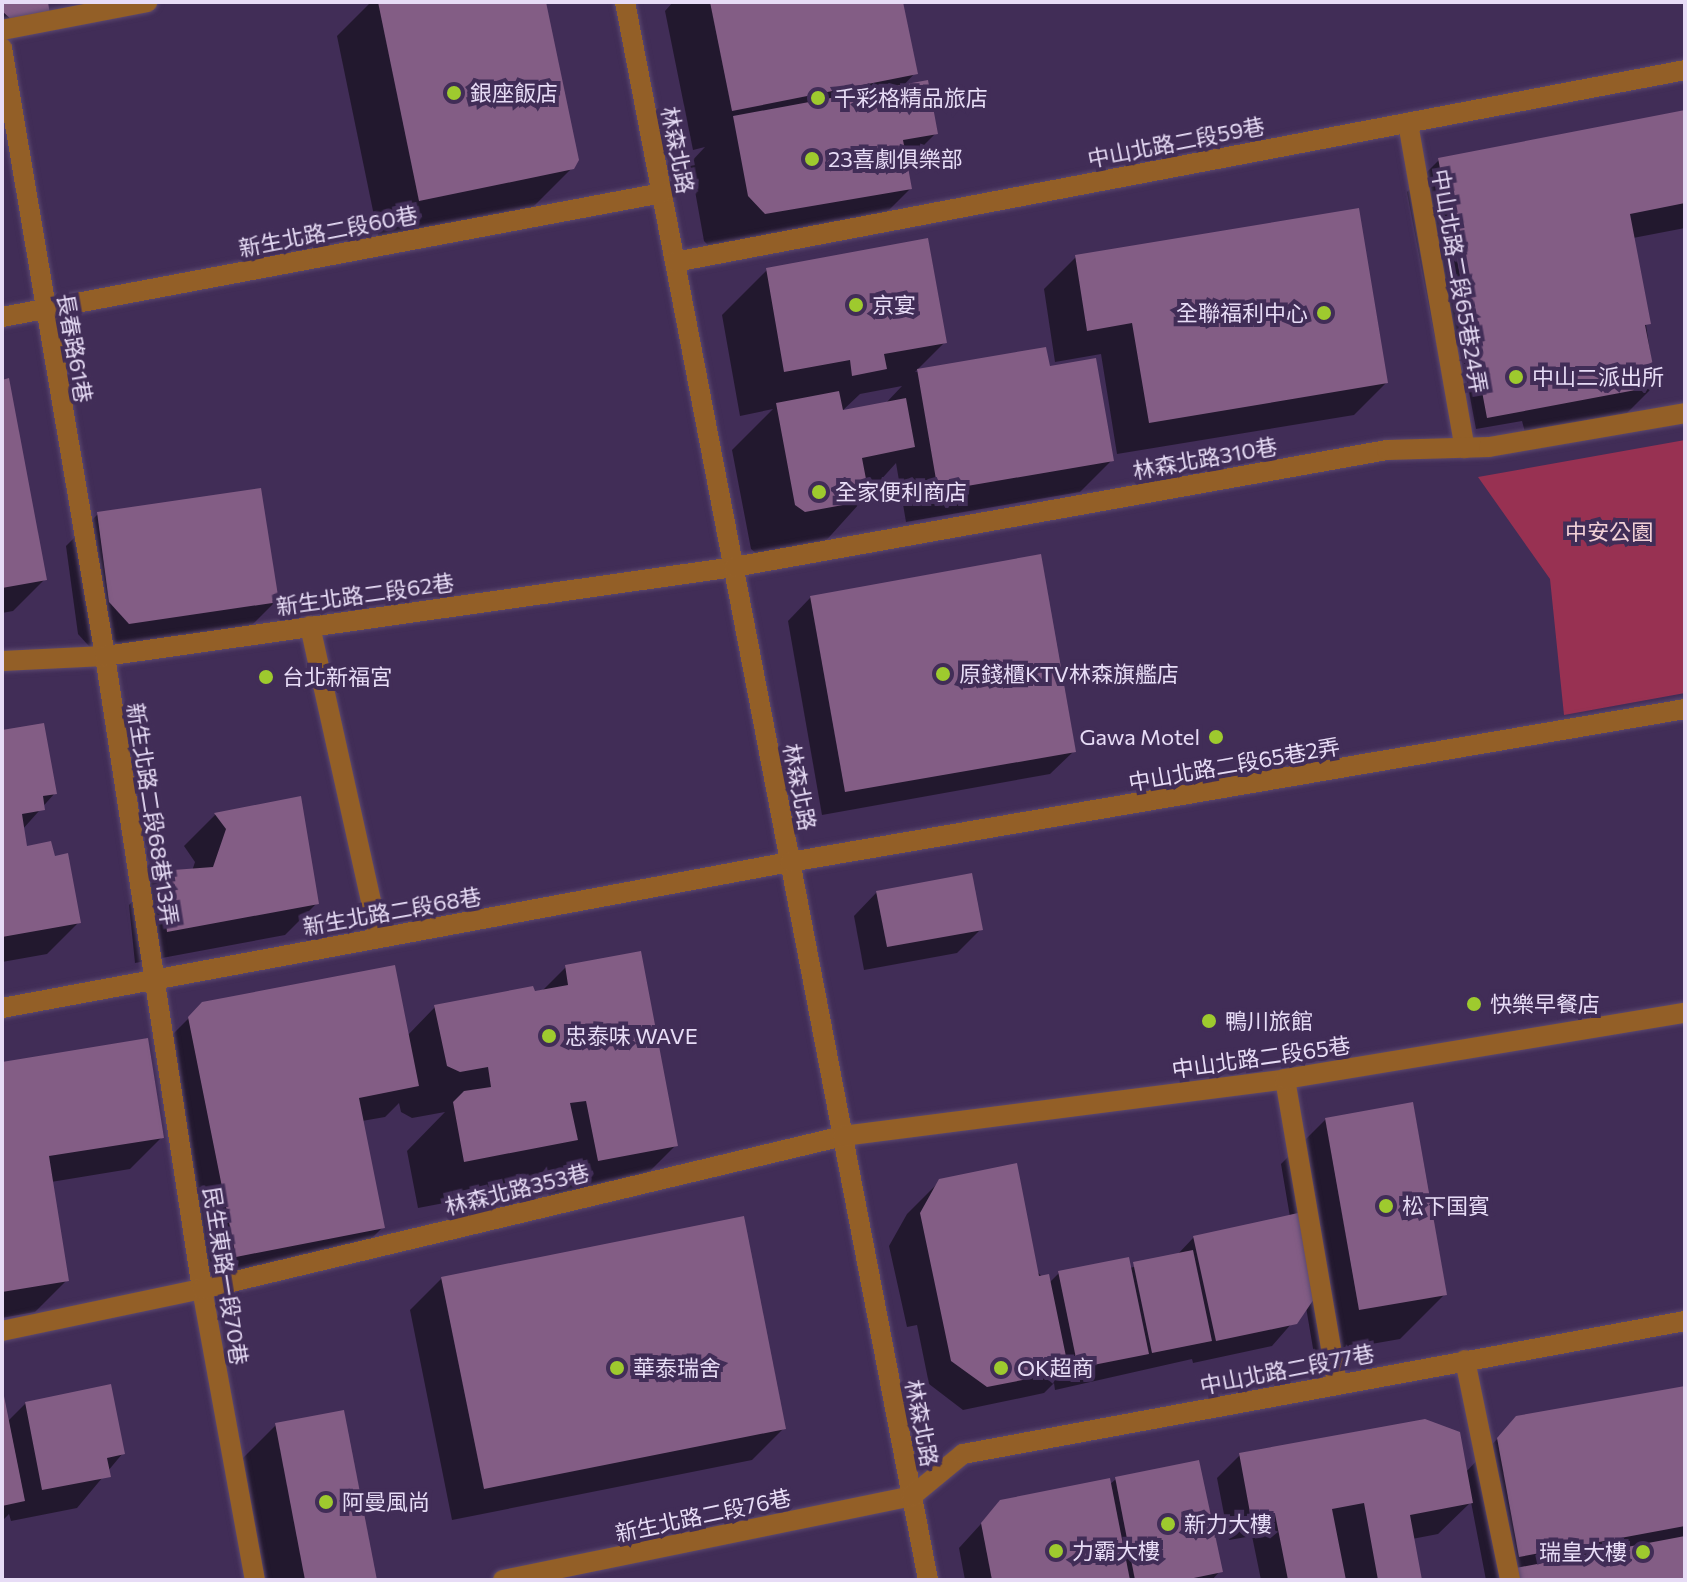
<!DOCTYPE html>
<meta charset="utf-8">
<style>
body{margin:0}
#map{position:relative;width:1687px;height:1582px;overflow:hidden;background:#412d57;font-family:Commissioner,"Noto Sans TC",sans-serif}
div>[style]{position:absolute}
.green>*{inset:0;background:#983152}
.shadow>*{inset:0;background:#0007}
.building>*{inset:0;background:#835d85}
.roads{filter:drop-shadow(0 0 2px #5c4970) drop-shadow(0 0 2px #5c4970)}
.minor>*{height:20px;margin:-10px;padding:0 10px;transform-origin:10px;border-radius:10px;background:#935f27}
.dots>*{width:22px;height:22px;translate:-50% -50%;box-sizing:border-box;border:4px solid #412d57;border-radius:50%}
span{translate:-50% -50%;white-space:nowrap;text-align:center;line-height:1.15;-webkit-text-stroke:8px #412d57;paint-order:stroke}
.poi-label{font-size:22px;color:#e7dcf6}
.left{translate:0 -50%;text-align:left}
.right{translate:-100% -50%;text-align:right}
.street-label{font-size:22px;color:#e7dcf6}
.park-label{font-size:22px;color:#f2d1d7}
.frame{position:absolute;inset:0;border:4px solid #e7dcf6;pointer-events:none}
</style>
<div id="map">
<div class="green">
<div style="clip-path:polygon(1685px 440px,1685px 693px,1564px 715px,1550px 579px,1478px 477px)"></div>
</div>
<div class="shadow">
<div style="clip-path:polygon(2px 2px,46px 2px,2px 32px)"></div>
<div style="clip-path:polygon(371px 2px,544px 2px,572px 168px,532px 208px,379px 240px,337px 36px)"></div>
<div style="clip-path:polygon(673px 2px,901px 2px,915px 73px,902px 87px,936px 133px,905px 164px,910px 189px,865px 234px,720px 258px,704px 241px,690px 163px,705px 147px,693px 150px,665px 11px)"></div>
<div style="clip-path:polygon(1685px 112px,1685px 228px,1633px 238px,1655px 385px,1623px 417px,1526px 436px,1522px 421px,1476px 429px,1458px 334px,1435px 338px,1407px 192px,1439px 160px)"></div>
<div style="clip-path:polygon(1076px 257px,1386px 383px,1354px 415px,1117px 454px,1101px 354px,1055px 362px,1044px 289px)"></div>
<div style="clip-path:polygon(evenodd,767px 270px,945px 342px,915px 372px,1045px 350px,1048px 368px,1112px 460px,1080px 492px,906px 522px,896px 463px,823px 544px,759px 556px,751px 549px,732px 450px,773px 409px,740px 416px,722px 315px,767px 270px,902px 386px,885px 404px,841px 412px,860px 394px,902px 386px)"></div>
<div style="clip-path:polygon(2px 382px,45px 579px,13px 611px,2px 613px)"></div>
<div style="clip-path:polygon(98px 514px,276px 601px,244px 633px,97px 655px,78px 634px,66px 546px)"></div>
<div style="clip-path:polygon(811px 597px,1074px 751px,1050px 774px,822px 815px,788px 621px)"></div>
<div style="clip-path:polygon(2px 732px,55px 793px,22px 830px,25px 848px,79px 922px,47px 954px,2px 962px)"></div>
<div style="clip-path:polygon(299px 799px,317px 903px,285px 935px,135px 963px,129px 905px,161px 873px,192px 871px,195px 862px,184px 846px,215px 815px)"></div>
<div style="clip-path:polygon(877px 892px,981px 929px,957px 953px,864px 970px,854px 916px)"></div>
<div style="clip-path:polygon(566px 967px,676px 1145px,629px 1192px,551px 1207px,544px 1171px,528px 1187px,418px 1208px,407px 1151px,445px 1112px,412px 1118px,401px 1112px,399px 1103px,385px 1117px,362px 1121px,383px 1227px,351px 1259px,204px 1288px,157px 1050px,203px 1004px,407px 1036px,435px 1007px,541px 992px)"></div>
<div style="clip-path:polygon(2px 1064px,162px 1137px,130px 1169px,51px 1182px,67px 1280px,35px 1312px,2px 1318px)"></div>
<div style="clip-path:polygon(1326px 1119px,1445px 1294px,1400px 1339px,1314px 1354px,1306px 1307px,1272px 1346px,1193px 1363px,1192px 1359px,1055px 1390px,1054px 1383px,1044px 1393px,963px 1410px,929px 1384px,917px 1325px,907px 1327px,889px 1246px,907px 1214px,940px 1181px,1049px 1283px,1059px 1273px,1130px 1268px,1177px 1255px,1194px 1237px,1290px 1217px,1281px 1164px)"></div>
<div style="clip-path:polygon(442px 1278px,784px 1428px,752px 1460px,452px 1520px,410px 1310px)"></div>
<div style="clip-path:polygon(1685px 1392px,1685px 1580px,1486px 1580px,1471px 1502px,1438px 1534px,1412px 1539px,1420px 1580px,1261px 1580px,1252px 1536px,1229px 1540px,1217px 1478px,1240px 1455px,1465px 1473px,1517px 1418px)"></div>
<div style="clip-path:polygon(2px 1394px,7px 1422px,26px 1403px,123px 1453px,77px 1508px,11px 1521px,9px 1514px,2px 1521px)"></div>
<div style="clip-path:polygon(276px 1425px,375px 1580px,258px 1580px,236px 1465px)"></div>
<div style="clip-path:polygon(1116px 1479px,1220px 1571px,1212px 1580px,965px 1580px,959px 1548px,1001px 1502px,1109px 1485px)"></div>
</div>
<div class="building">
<div style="clip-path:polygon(2px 2px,48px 2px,50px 15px,14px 22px,2px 11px)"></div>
<div style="clip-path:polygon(378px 2px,546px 2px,579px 160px,574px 169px,419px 201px)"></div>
<div style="clip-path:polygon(710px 2px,903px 2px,918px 74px,732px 111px)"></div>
<div style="clip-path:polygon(928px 80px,938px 134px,903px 140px,912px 189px,765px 214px,748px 196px,733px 116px)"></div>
<div style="clip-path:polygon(1685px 110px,1685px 203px,1630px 214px,1651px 324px,1645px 325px,1657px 386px,1487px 418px,1438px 158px)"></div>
<div style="clip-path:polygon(1359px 208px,1388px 383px,1149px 423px,1132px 323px,1087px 331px,1075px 255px)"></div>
<div style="clip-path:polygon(928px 238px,947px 343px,884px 354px,887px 369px,852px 376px,850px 360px,784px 372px,766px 268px)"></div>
<div style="clip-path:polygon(1046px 347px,1050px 366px,1096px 358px,1114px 461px,938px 491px,917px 369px)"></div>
<div style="clip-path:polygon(9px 378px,47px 580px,2px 588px,2px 380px)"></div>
<div style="clip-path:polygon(839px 391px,843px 410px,906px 398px,915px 447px,862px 458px,870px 500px,805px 512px,795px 505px,776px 403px)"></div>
<div style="clip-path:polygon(261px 488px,279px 602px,129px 624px,109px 602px,97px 512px)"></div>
<div style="clip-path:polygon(1041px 554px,1076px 752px,845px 792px,810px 596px)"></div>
<div style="clip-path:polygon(44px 723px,57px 794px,43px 796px,45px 810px,22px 814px,27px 846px,51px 841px,55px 856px,68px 853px,81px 923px,2px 937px,2px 730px)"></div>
<div style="clip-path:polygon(301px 796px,319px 904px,167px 932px,160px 871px,213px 867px,226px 829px,214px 813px)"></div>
<div style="clip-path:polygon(972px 873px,983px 930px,887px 947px,876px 891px)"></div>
<div style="clip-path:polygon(641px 951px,678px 1146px,598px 1161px,586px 1101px,570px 1103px,578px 1140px,464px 1162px,453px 1102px,464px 1091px,491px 1087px,488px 1067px,460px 1072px,447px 1066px,434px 1005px,533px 986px,535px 991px,568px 985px,565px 965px)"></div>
<div style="clip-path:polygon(395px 965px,419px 1086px,359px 1098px,385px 1228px,236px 1257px,188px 1017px,202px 1002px)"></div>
<div style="clip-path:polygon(148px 1038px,164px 1138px,49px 1156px,69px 1281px,2px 1292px,2px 1062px)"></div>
<div style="clip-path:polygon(1413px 1102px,1447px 1295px,1359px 1310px,1325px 1118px)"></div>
<div style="clip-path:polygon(1017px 1163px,1039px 1276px,1049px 1274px,1069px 1371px,987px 1387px,951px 1361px,920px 1213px,939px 1179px)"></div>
<div style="clip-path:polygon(1298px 1213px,1316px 1296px,1297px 1324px,1216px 1341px,1193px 1236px)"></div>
<div style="clip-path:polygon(744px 1216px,786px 1429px,484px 1489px,441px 1277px)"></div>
<div style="clip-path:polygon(1193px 1250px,1212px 1341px,1152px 1353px,1133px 1262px)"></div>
<div style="clip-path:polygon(1129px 1257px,1149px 1354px,1078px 1368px,1058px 1271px)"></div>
<div style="clip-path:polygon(111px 1384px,125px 1454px,107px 1458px,111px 1477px,42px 1490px,25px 1402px)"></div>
<div style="clip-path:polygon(1685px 1386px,1685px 1526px,1519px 1557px,1497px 1438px,1516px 1416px)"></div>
<div style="clip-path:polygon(3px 1391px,25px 1501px,2px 1506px,2px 1392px)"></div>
<div style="clip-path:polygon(344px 1410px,377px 1580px,305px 1580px,275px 1423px)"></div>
<div style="clip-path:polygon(1425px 1419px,1460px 1432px,1473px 1503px,1410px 1515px,1422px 1580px,1378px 1580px,1364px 1503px,1332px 1509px,1346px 1580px,1288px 1580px,1275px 1514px,1251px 1518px,1239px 1453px)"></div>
<div style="clip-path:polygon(1199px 1460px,1223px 1572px,1184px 1580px,1135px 1580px,1115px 1477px)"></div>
<div style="clip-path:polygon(1110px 1478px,1130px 1580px,992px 1580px,981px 1523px,1000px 1500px)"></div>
<div style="clip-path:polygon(1685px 1536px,1685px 1580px,1518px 1580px,1516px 1568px)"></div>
</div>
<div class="roads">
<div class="minor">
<div style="left:625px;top:2px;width:1607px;rotate:79.13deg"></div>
<div style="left:2px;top:30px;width:148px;rotate:-10.9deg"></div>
<div style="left:2px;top:48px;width:617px;rotate:80.38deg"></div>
<div style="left:105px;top:656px;width:640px;rotate:81.29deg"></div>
<div style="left:202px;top:1289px;width:296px;rotate:79.7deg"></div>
<div style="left:1408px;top:123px;width:330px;rotate:80.1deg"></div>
<div style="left:675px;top:262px;width:1028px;rotate:-10.76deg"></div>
<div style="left:2px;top:317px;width:672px;rotate:-10.64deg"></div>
<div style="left:310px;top:626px;width:319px;rotate:77.5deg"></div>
<div style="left:2px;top:661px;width:103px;rotate:-2.8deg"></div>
<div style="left:105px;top:656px;width:635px;rotate:-8.05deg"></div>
<div style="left:734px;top:567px;width:663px;rotate:-10.16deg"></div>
<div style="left:1387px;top:450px;width:102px;rotate:-1.7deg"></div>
<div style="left:1489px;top:447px;width:199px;rotate:-9.8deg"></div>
<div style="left:2px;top:1008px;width:801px;rotate:-10.5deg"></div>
<div style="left:790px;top:862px;width:908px;rotate:-9.7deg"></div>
<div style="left:1285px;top:1079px;width:309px;rotate:80.3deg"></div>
<div style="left:2px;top:1331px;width:204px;rotate:-11.9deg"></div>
<div style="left:202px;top:1289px;width:659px;rotate:-13.42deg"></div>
<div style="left:843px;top:1136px;width:446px;rotate:-7.3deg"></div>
<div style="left:1285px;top:1079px;width:405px;rotate:-9.4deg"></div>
<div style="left:1465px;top:1360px;width:225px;rotate:78.4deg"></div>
<div style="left:503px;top:1580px;width:418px;rotate:-11.6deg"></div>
<div style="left:912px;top:1496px;width:66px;rotate:-39.5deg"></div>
<div style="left:963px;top:1454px;width:734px;rotate:-10.44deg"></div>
</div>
</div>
<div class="dots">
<div style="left:454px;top:93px;background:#9eca2e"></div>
<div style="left:818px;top:98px;background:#9eca2e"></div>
<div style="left:812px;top:159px;background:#9eca2e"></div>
<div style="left:856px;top:305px;background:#9eca2e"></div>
<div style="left:1324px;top:313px;background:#9eca2e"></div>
<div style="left:1516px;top:377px;background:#9eca2e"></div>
<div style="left:819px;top:492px;background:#9eca2e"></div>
<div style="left:943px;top:674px;background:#9eca2e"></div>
<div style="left:266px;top:677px;background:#9eca2e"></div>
<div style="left:1216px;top:737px;background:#9eca2e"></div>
<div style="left:1474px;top:1004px;background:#9eca2e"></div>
<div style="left:1209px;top:1021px;background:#9eca2e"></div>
<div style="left:549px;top:1036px;background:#9eca2e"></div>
<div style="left:1386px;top:1206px;background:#9eca2e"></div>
<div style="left:617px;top:1368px;background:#9eca2e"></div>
<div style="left:1001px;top:1368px;background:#9eca2e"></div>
<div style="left:326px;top:1502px;background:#9eca2e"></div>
<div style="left:1168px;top:1524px;background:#9eca2e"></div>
<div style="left:1056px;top:1551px;background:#9eca2e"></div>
<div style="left:1643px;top:1552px;background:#9eca2e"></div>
</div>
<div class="poi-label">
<span class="left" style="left:470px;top:93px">銀座飯店</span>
<span class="left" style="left:834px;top:98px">千彩格精品旅店</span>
<span class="left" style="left:828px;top:159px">23喜劇俱樂部</span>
<span class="left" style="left:872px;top:305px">京宴</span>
<span class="right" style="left:1308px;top:313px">全聯福利中心</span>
<span class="left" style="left:1532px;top:377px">中山二派出所</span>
<span class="left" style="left:835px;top:492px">全家便利商店</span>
<span class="left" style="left:959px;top:674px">原錢櫃KTV林森旗艦店</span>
<span class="left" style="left:282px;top:677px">台北新福宮</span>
<span class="right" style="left:1200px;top:737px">Gawa Motel</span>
<span class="left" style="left:1490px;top:1004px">快樂早餐店</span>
<span class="left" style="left:1225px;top:1021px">鴨川旅館</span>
<span class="left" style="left:565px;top:1036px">忠泰味 WAVE</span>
<span class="left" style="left:1402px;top:1206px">松下国賓</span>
<span class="left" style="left:633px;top:1368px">華泰瑞舍</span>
<span class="left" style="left:1017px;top:1368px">OK超商</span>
<span class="left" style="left:342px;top:1502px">阿曼風尚</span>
<span class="left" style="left:1184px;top:1524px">新力大樓</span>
<span class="left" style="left:1072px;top:1551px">力霸大樓</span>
<span class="right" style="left:1627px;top:1552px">瑞皇大樓</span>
</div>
<div class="street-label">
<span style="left:1176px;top:142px;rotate:-11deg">中山北路二段59巷</span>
<span style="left:678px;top:150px;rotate:79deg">林森北路</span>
<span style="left:328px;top:231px;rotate:-11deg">新生北路二段60巷</span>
<span style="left:1460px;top:281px;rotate:80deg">中山北路二段65巷24弄</span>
<span style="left:75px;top:348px;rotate:80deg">長春路61巷</span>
<span style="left:1205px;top:458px;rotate:-10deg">林森北路310巷</span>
<span style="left:365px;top:594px;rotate:-8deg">新生北路二段62巷</span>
<span style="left:1234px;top:764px;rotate:-10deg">中山北路二段65巷2弄</span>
<span style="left:800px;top:787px;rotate:79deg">林森北路</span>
<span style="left:153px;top:814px;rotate:81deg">新生北路二段68巷13弄</span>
<span style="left:392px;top:911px;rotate:-10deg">新生北路二段68巷</span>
<span style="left:1261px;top:1057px;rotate:-8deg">中山北路二段65巷</span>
<span style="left:517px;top:1189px;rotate:-14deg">林森北路353巷</span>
<span style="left:226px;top:1276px;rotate:81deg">民生東路一段70巷</span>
<span style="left:1287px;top:1369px;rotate:-11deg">中山北路二段77巷</span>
<span style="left:922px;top:1423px;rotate:79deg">林森北路</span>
<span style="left:703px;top:1515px;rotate:-12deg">新生北路二段76巷</span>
</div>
<div class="park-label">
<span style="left:1609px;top:532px">中安公園</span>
</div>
<div class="frame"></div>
</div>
